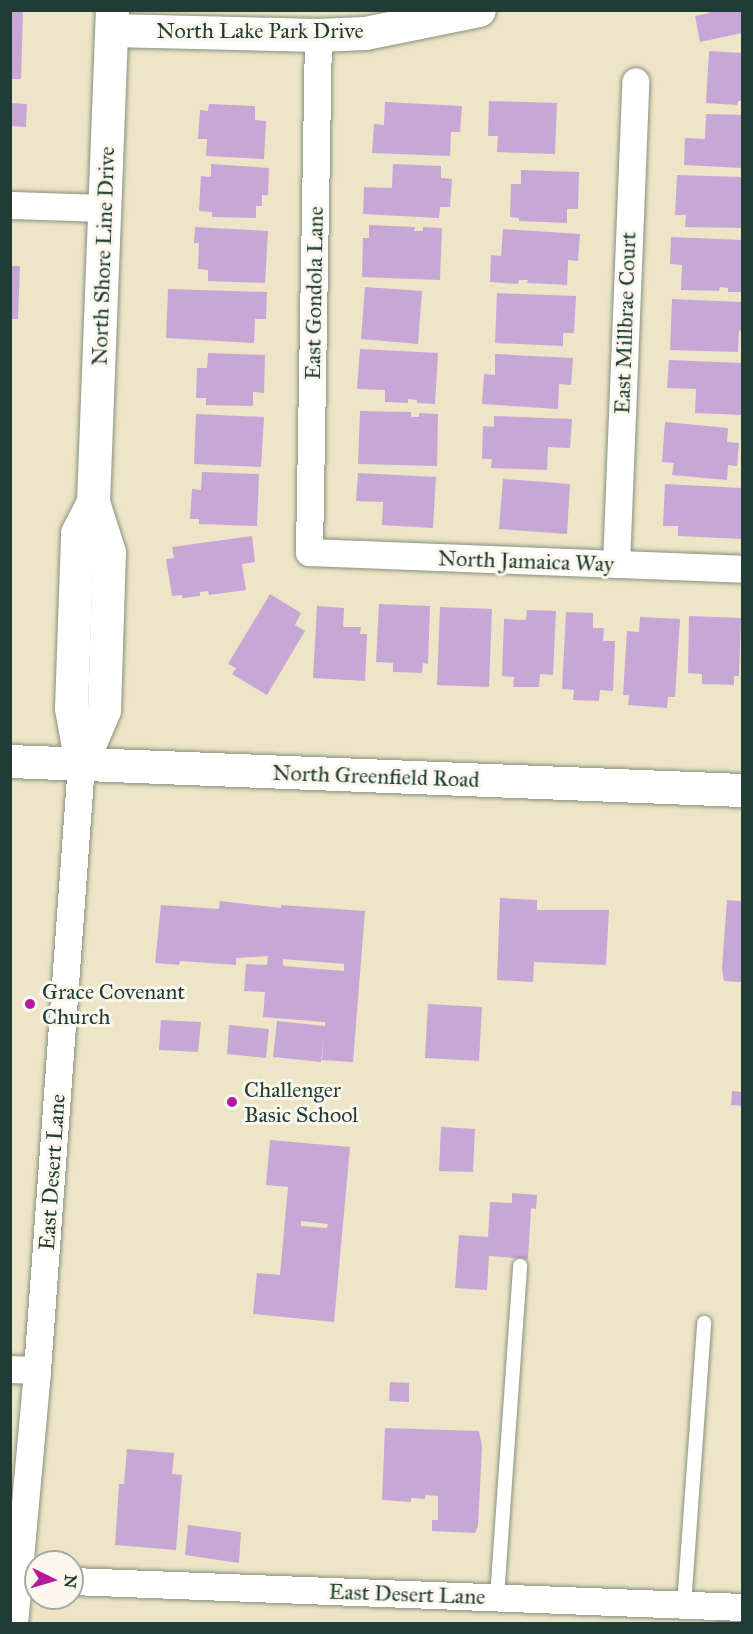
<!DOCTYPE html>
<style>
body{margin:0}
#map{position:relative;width:753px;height:1634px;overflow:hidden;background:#eee5c8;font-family:"IM FELL Great Primer",serif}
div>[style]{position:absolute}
.building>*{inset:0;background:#c7a7d5}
.roads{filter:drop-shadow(0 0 2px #86917e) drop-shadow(0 0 2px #86917e)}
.service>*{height:14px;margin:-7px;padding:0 7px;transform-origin:7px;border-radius:7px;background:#fff}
.minor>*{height:27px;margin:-13.5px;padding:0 13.5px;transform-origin:13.5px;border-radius:13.5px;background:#fff}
.tertiary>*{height:33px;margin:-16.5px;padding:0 16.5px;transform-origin:16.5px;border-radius:16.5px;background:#fff}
.secondary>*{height:33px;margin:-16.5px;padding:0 16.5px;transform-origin:16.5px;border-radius:16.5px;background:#fff}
.dots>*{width:16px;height:16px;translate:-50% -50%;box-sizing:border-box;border:3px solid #fbf7ec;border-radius:50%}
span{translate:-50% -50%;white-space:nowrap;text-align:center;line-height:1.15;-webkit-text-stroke:6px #fbf7ec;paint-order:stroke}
.street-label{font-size:22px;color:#1f3d34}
.poi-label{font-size:22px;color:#1f3d34}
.left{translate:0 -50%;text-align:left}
.frame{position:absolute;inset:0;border:12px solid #1f3d34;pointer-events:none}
.north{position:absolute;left:24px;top:1550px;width:60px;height:60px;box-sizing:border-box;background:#fbf7ec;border:2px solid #a3ada2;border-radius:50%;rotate:95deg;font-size:16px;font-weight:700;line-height:24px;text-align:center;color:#1f3d34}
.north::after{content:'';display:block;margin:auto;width:21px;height:27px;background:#b5179e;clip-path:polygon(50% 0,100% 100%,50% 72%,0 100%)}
</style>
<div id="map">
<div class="building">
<div style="clip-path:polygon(10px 10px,23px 10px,21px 79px,10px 79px)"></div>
<div style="clip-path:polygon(708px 10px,742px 10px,742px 33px,700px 42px,695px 16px,709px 13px)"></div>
<div style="clip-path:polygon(709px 51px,742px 53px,742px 101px,738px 101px,737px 105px,706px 103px)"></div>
<div style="clip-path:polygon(489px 101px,557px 103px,555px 154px,497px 152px,498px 136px,488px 136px)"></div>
<div style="clip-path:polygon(385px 102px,462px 106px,460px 132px,451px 132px,450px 156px,372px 153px,374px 124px,384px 125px)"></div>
<div style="clip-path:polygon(10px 103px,27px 104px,26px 127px,10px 126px)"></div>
<div style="clip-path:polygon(209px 104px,255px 106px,255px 120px,266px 121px,264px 159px,206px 156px,207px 139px,198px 139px,200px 110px,208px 111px)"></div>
<div style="clip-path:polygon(706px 114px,742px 115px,742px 168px,684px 165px,685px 138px,705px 139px)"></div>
<div style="clip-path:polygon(211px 164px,269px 168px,268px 195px,262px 195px,262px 206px,256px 206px,256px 218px,212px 217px,212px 212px,199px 211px,201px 176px,211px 177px)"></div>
<div style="clip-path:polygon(393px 164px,441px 166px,441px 178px,452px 179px,450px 207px,440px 207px,439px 218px,363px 214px,364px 187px,392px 188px)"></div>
<div style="clip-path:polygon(521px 170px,579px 172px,578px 209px,567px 209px,567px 223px,519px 221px,519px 218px,510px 217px,511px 184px,521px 184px)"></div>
<div style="clip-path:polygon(677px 175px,741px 177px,742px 228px,685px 227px,686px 215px,675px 215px)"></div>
<div style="clip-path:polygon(369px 225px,415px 227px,414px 231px,423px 231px,423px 227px,442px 228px,440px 280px,362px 277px,363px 238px,369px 238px)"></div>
<div style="clip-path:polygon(195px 227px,268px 231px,265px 283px,208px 281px,208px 270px,198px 269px,199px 243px,194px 243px)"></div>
<div style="clip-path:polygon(503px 229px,580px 234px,578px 261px,568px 260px,567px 285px,527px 283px,528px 280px,519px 280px,518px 284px,490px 282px,491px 255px,501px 256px)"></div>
<div style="clip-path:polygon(671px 237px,742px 240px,742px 292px,728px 292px,728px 288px,720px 287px,719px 291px,681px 290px,682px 265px,670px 264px)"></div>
<div style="clip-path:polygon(10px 266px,20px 266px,18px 319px,10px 319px)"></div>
<div style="clip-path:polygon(365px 287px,422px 291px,418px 344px,361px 339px)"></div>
<div style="clip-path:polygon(168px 289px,267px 292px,266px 319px,255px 319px,254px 343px,166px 338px)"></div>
<div style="clip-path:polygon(497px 293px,576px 296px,574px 333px,563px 333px,563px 346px,495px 343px)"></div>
<div style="clip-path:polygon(672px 299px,742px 302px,742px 331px,739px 330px,738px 352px,670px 350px)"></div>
<div style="clip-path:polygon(360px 349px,438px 353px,435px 404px,417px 403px,417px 400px,408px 399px,408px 403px,385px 402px,385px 390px,357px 389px)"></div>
<div style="clip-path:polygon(208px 353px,265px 355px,264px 393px,253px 392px,253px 406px,206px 405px,206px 398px,196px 398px,197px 368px,207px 368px)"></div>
<div style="clip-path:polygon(495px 354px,573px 358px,571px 385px,559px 384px,558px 409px,482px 404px,484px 374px,495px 375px)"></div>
<div style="clip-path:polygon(669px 360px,742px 363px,742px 415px,695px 413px,696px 389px,667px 388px)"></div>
<div style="clip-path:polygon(360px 411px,411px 412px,411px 417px,419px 417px,419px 413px,438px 414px,437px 466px,358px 464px)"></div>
<div style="clip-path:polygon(196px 414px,264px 417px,261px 467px,194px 464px)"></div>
<div style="clip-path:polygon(494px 416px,572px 419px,570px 448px,548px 447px,547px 470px,491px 468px,492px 459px,482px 459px,483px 426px,494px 427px)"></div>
<div style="clip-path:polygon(665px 422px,728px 428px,727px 442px,739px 443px,737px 466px,728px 465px,727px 480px,672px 475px,674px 463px,662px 462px)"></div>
<div style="clip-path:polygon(202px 472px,259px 474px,257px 526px,199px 524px,199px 519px,190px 519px,192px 489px,201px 490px)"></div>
<div style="clip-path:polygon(358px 473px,436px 477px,433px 528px,382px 525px,383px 502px,356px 501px)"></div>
<div style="clip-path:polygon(503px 479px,570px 484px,567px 534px,499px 529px)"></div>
<div style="clip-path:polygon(665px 484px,742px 488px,742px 539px,678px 536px,678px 526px,663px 526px)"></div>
<div style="clip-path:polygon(252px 536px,255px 562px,242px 564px,246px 590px,209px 595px,208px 591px,200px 592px,200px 596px,182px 598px,182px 595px,172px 596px,166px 559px,174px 558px,172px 547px)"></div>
<div style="clip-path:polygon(270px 594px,301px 613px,295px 625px,305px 631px,267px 695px,232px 674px,236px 668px,228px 664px)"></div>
<div style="clip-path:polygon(379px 604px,430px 606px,428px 664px,423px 663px,422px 673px,393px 672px,393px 663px,376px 662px)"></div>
<div style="clip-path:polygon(317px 606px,344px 608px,343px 627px,361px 627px,360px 634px,367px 634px,365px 681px,313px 678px)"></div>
<div style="clip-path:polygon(440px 607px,492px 609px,489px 687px,437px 685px)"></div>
<div style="clip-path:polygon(527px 610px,556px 611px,553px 675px,540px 674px,539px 687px,513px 687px,514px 677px,502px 676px,504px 619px,526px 620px)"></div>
<div style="clip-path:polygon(566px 612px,593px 613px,593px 628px,604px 628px,603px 641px,615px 641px,613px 691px,600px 690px,599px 701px,573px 700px,574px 690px,562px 689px)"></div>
<div style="clip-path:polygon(689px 616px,741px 618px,739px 676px,734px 676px,734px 685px,702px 684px,702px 674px,688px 673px)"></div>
<div style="clip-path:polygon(640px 617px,680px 619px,675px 697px,668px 697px,667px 708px,628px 705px,629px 695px,623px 695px,627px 631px,639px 632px)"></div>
<div style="clip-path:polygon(500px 898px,537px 900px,537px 910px,609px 910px,606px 965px,534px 962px,533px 982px,497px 980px)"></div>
<div style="clip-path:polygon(727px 900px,742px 901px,742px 982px,724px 981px,722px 968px)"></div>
<div style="clip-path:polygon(evenodd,220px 901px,281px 908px,281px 905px,365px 911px,353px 1062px,322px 1060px,324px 1036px,321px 1062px,273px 1057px,277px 1021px,325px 1026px,325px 1022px,263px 1017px,265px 992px,244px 991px,246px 964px,267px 965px,268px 956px,236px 958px,236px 965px,180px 961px,179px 965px,155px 963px,161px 905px,219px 909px,220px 901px,283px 959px,344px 964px,344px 971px,283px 966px,283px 959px)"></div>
<div style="clip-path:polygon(428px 1004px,482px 1007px,479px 1061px,425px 1058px)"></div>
<div style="clip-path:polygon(161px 1020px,201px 1022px,198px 1052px,159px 1050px)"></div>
<div style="clip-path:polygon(229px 1025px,269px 1029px,266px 1058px,227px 1054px)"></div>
<div style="clip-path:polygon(732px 1091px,742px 1092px,742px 1106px,731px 1105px)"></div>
<div style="clip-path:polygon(441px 1127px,475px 1129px,473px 1172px,439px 1171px)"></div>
<div style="clip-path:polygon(evenodd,270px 1140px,350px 1147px,334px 1322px,253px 1314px,257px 1273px,280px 1275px,288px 1187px,266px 1185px,270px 1140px,301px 1221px,328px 1224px,327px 1228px,301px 1226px,301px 1221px)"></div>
<div style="clip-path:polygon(512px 1193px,537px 1195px,536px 1209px,531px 1208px,528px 1259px,489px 1256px,487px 1290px,455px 1288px,459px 1235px,488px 1237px,490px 1202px,512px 1203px)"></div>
<div style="clip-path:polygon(390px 1382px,409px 1383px,409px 1402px,389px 1401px)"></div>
<div style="clip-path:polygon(385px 1428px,479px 1431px,482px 1447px,478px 1526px,475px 1533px,432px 1531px,432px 1520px,438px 1520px,438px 1496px,425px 1495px,425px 1499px,411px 1498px,411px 1502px,382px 1500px)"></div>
<div style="clip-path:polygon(127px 1449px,174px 1453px,172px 1474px,182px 1475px,176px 1550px,115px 1545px,119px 1484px,124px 1484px)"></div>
<div style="clip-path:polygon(188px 1525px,241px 1532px,239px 1563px,185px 1555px)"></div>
<div style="clip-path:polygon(717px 1616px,742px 1618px,742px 1624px,716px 1624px)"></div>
</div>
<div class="roads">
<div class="service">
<div style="left:497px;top:1597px;width:332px;rotate:-86deg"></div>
<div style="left:684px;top:1605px;width:283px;rotate:-85.9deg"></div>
</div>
<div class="minor">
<div style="left:318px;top:35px;width:517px;rotate:91deg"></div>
<div style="left:309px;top:552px;width:433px;rotate:2.2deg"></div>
<div style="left:10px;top:205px;width:95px;rotate:1.8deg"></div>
<div style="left:616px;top:564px;width:483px;rotate:-87.7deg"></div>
<div style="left:10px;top:1369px;width:27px;rotate:2deg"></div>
<div style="left:72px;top:1581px;width:671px;rotate:2.22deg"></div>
<div style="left:14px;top:1624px;width:255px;rotate:-84.8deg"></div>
<div style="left:37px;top:1370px;width:608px;rotate:-85.85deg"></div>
</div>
<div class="tertiary">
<div style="left:112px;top:30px;width:206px;rotate:1.4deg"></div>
<div style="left:318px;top:35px;width:47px;rotate:-2.4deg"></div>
<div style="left:365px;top:33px;width:116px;rotate:-11.4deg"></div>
<div style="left:81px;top:764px;width:59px;rotate:-66.9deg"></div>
<div style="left:104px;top:710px;width:158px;rotate:-88.2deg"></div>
<div style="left:109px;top:552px;width:52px;rotate:-107.7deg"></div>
<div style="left:93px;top:502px;width:492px;rotate:-87.8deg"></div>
<div style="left:81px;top:764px;width:57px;rotate:-100.1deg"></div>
<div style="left:71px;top:708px;width:175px;rotate:-88deg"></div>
<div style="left:77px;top:533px;width:35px;rotate:-63deg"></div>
</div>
<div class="secondary">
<div style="left:10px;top:761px;width:733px;rotate:2.27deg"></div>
</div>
</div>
<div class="dots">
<div style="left:30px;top:1004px;background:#b5179e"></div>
<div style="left:232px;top:1102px;background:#b5179e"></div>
</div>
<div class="street-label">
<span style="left:260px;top:31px">North Lake Park Drive</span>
<span style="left:103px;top:256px;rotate:-88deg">North Shore Line Drive</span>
<span style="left:314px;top:293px;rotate:-89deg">East Gondola Lane</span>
<span style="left:625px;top:323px;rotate:-88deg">East Millbrae Court</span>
<span style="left:526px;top:561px;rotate:2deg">North Jamaica Way</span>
<span style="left:376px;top:776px;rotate:2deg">North Greenfield Road</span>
<span style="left:52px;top:1172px;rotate:-86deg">East Desert Lane</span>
<span style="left:407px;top:1594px;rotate:2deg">East Desert Lane</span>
</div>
<div class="poi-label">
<span class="left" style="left:42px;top:1004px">Grace Covenant<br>Church</span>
<span class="left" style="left:244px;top:1102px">Challenger<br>Basic School</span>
</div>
<div class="frame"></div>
<div class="north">N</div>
</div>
